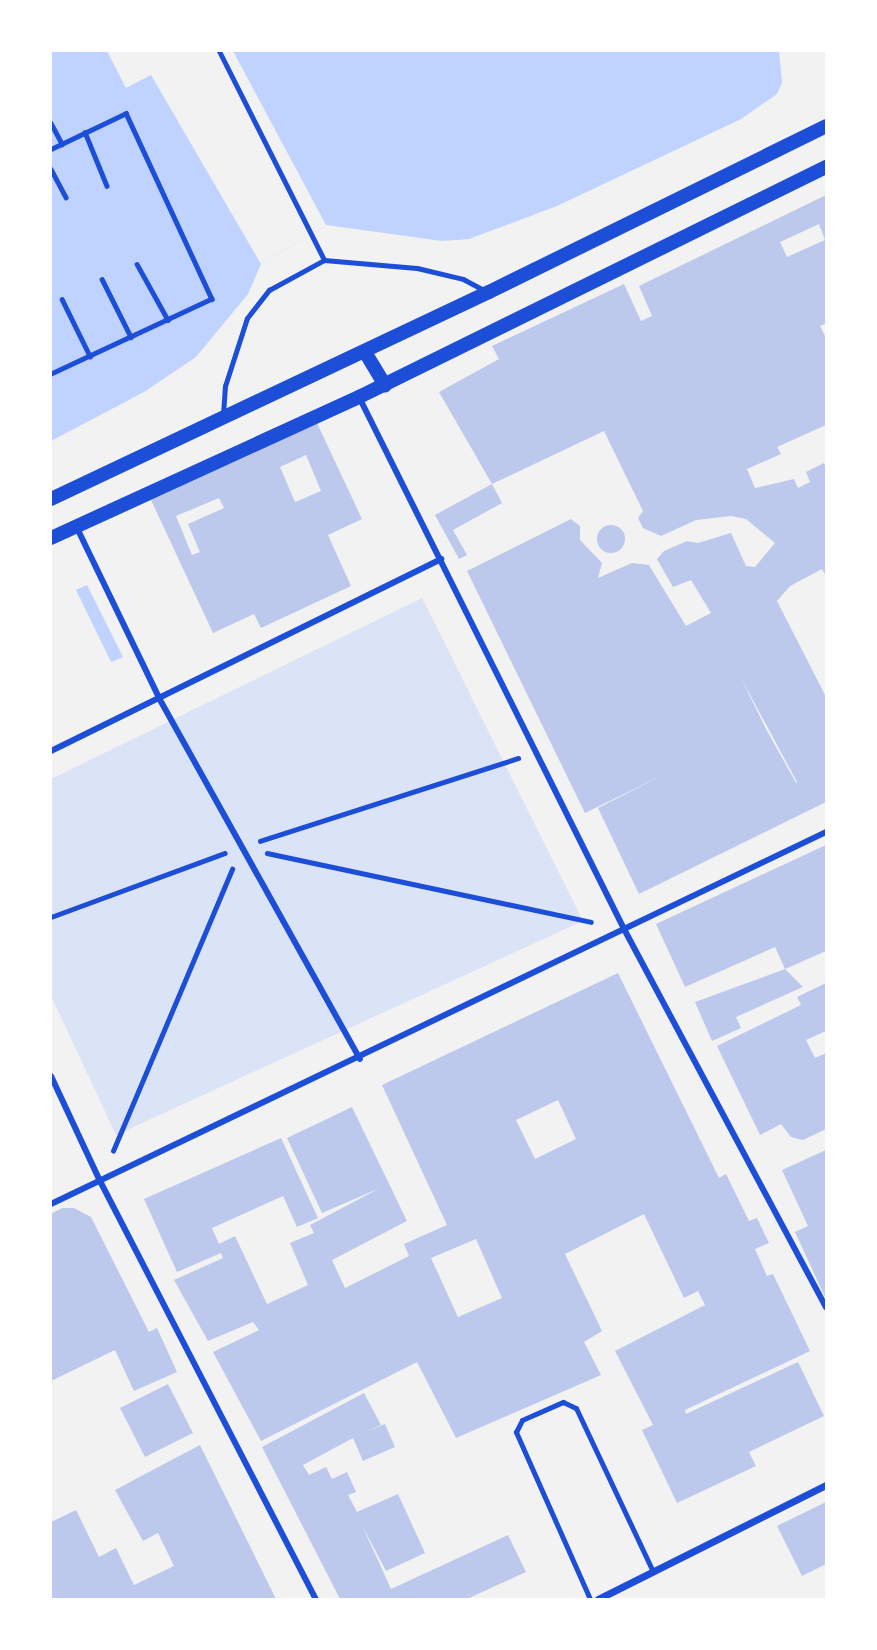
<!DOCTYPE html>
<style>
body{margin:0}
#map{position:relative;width:877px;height:1650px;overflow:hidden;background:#f2f2f2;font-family:Cabin,sans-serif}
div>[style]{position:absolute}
.green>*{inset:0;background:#dbe4f7}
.water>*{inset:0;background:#bfd3fe}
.pier>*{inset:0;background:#f2f2f2}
.building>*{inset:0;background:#bdc9ec}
.round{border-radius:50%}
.path>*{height:4.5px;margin:-2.25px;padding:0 2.25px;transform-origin:2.25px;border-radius:2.25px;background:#1d4ed8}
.service>*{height:5px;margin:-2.5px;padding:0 2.5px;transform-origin:2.5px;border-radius:2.5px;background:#1d4ed8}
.pedestrian>*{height:6px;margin:-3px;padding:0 3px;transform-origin:3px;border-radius:3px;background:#1d4ed8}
.minor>*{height:7px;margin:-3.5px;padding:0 3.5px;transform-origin:3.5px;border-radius:3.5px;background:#1d4ed8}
.secondary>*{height:14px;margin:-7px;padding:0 7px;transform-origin:7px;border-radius:7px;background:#1d4ed8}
span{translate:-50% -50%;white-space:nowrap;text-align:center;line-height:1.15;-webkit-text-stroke:6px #fff;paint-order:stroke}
.frame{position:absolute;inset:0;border:52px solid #fff;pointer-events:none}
</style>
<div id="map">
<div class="green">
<div style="clip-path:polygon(422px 598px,583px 921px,116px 1135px,51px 996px,51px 779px)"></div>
</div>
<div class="water">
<div style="clip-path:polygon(51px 51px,779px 51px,782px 83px,777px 94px,741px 119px,557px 206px,469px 239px,442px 241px,326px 225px,261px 264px,248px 294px,196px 357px,144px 392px,51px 441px)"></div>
<div style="clip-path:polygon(87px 585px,123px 657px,111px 662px,76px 590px)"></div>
</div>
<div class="pier">
<div style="clip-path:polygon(107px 51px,233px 51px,326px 225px,261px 264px,151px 75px,126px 88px)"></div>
</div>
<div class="building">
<div style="clip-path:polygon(evenodd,826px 195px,826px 323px,820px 326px,826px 338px,826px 425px,777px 447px,781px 454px,747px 469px,755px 488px,794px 479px,798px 488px,810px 482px,806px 472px,824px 463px,826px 468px,826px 576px,822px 569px,790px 586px,777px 601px,826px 697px,826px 802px,639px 894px,598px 808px,661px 776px,585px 813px,467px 571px,571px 519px,580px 526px,580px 540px,602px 563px,598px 578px,632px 563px,649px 565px,686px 626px,711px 613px,691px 580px,673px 587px,657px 559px,664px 551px,687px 541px,698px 543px,731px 533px,746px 566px,755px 567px,775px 543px,746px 519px,731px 516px,696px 520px,661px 536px,643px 528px,638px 518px,643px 511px,604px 431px,492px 484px,439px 392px,499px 359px,492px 346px,624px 284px,641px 321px,652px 316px,639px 286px,826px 195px,819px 224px,825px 240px,787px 257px,780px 242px,819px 224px,826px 195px,741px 678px,797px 782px,796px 783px,765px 727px,741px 678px)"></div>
<div style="clip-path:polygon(evenodd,317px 423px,362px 519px,328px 535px,351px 586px,261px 628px,254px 614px,213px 633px,151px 500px,317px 423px,306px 455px,321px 491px,295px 502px,280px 467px,306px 455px,317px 423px,219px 498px,224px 508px,188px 524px,200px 552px,192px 555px,176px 516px,219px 498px)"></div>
<div style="clip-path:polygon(492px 484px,502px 503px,453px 530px,467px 555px,459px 559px,435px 515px)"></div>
<div class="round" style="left:597px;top:525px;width:28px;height:28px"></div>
<div style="clip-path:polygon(826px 845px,826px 951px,785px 969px,803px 987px,736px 1017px,741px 1028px,712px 1041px,695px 1002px,785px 969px,775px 947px,685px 987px,656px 924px)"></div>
<div style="clip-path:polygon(evenodd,618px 973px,719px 1178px,726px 1174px,749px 1221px,757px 1218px,769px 1243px,755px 1249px,767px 1276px,773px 1274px,810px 1351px,685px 1410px,686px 1414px,798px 1362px,824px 1416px,749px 1452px,756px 1466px,677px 1503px,642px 1430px,653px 1425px,615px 1351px,705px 1305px,698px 1291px,684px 1298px,644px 1214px,565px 1254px,602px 1331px,584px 1342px,601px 1375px,456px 1438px,417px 1362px,261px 1441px,213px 1352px,259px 1330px,253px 1322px,208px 1341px,174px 1280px,223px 1258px,221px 1253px,177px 1272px,144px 1199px,281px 1138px,318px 1218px,297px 1227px,283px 1196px,212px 1228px,219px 1244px,235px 1236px,267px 1304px,308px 1285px,290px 1243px,314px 1233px,310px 1225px,380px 1188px,322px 1213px,287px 1138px,352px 1107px,407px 1221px,332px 1260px,345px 1288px,409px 1256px,404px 1244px,447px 1225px,382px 1085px,618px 973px,558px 1100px,576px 1139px,535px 1159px,516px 1120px,558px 1100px,618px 973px,476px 1239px,502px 1298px,458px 1317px,431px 1258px,476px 1239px)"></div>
<div style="clip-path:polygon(826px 983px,826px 1031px,806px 1040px,815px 1058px,826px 1053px,826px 1129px,803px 1140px,791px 1137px,781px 1124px,760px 1135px,717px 1046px,801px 1005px,797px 997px)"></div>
<div style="clip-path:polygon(826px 1150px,826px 1299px,795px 1232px,808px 1226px,782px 1170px)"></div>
<div style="clip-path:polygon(62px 1208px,74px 1208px,91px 1217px,149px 1332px,157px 1328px,177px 1372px,134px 1391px,115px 1350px,51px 1381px,51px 1214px)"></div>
<div style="clip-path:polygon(168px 1384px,193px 1433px,145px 1457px,120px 1408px)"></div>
<div style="clip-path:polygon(364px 1393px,381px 1425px,366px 1432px,385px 1424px,395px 1447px,363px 1461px,353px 1438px,303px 1465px,309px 1475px,326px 1467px,332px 1479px,347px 1472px,356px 1492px,348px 1495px,357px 1512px,398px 1494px,425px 1553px,386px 1571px,362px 1525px,391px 1589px,508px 1535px,526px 1572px,467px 1599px,340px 1599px,262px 1447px)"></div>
<div style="clip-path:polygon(200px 1445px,276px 1599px,51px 1599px,51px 1522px,76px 1510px,99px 1557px,116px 1548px,134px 1585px,174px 1566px,158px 1533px,143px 1541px,115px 1490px)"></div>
<div style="clip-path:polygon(826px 1502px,826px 1564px,802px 1576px,777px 1526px)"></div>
</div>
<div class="path">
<div style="left:51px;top:123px;width:24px;rotate:62deg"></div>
<div style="left:85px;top:132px;width:58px;rotate:67.8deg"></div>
<div style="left:51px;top:149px;width:83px;rotate:-25.6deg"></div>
<div style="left:126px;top:113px;width:205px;rotate:65.2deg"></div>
<div style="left:212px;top:299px;width:178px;rotate:155deg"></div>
<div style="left:51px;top:169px;width:32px;rotate:62deg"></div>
<div style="left:137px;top:264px;width:64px;rotate:61deg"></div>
<div style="left:102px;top:279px;width:65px;rotate:63.4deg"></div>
<div style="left:62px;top:299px;width:64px;rotate:63.8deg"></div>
<div style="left:260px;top:841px;width:271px;rotate:-17.8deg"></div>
<div style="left:267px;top:853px;width:331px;rotate:12deg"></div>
<div style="left:51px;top:917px;width:185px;rotate:-20.2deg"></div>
<div style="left:113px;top:1151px;width:306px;rotate:-67.1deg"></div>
</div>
<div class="service">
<div style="left:219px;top:51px;width:234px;rotate:63.3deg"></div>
<div style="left:223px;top:414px;width:28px;rotate:-86deg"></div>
<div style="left:225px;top:386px;width:71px;rotate:-72.1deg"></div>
<div style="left:247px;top:318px;width:36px;rotate:-52deg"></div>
<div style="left:269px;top:290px;width:63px;rotate:-28.6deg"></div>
<div style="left:324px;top:260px;width:93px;rotate:4.9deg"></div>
<div style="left:417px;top:268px;width:47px;rotate:13.4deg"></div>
<div style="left:463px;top:279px;width:26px;rotate:28deg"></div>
<div style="left:590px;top:1599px;width:183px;rotate:-113.9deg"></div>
<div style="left:516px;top:1432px;width:13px;rotate:-63deg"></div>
<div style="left:522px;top:1420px;width:45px;rotate:-23.7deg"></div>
<div style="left:563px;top:1402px;width:14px;rotate:25deg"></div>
<div style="left:576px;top:1408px;width:181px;rotate:64.8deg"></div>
</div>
<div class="pedestrian">
<div style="left:359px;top:397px;width:594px;rotate:63.52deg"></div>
<div style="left:624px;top:929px;width:429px;rotate:61.9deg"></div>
<div style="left:77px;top:528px;width:189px;rotate:64.2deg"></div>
<div style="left:159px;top:698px;width:413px;rotate:60.9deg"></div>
<div style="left:51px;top:751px;width:435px;rotate:-26.2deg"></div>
<div style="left:51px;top:1076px;width:116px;rotate:65deg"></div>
<div style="left:100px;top:1181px;width:471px;rotate:62.7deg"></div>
<div style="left:51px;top:1204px;width:860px;rotate:-25.64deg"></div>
</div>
<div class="minor">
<div style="left:598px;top:1599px;width:255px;rotate:-26.6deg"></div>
</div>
<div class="secondary">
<div style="left:365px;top:352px;width:39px;rotate:59deg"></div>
<div style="left:51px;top:499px;width:484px;rotate:-25.3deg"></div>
<div style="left:489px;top:292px;width:376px;rotate:-26.2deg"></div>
<div style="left:51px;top:538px;width:339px;rotate:-24.6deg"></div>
<div style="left:359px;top:397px;width:521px;rotate:-26.22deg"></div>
</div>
<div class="frame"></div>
</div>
